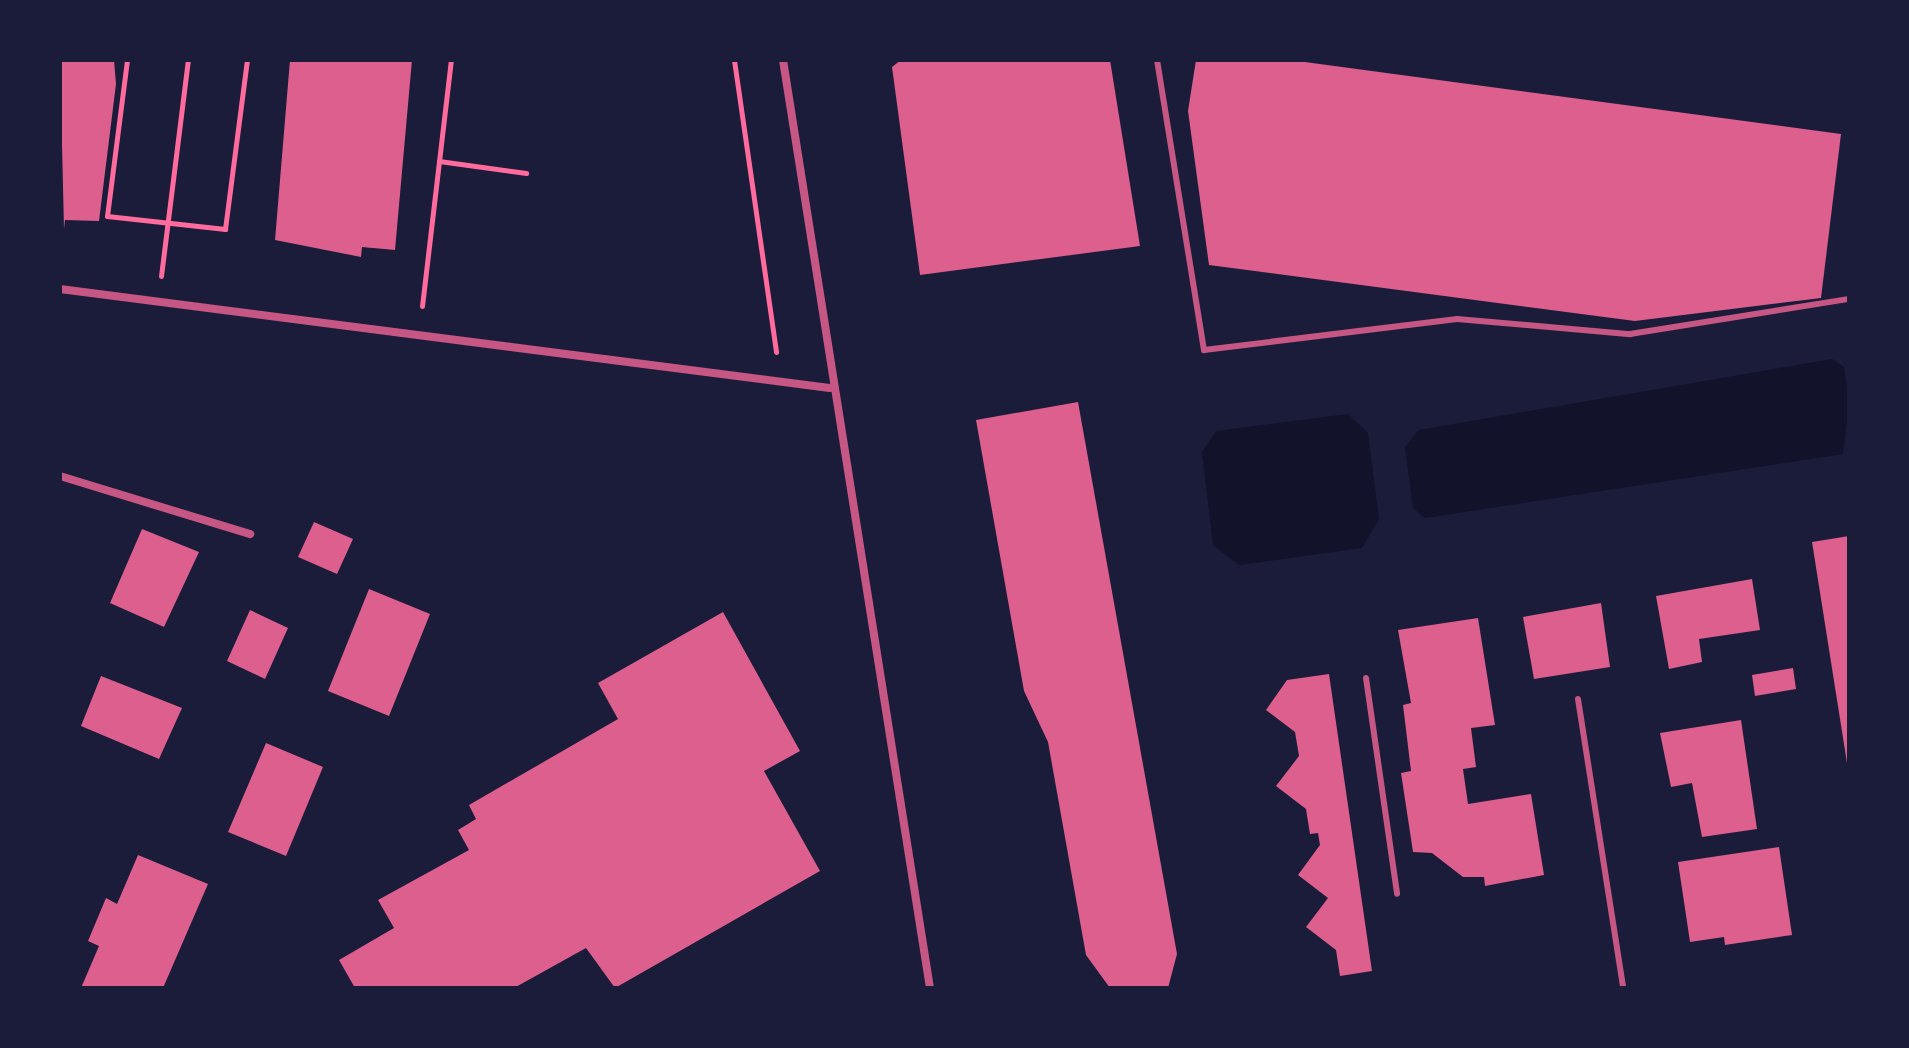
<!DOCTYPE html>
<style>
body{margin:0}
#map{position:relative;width:1909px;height:1048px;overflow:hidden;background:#1b1b3a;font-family:"PT Serif",serif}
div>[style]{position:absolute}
.water>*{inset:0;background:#12122b}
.building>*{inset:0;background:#dd5f8e}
.path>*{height:5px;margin:-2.5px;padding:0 2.5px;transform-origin:2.5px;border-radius:2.5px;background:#ff6b9d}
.service>*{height:6px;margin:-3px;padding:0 3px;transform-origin:3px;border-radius:3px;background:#c65784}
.minor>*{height:8px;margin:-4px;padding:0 4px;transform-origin:4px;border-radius:4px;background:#c65784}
span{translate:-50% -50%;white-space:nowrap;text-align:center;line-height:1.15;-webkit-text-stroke:6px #1b1b3a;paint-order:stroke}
.frame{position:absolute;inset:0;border:62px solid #1b1b3a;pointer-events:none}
</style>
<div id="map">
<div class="water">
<div style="clip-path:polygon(1832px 359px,1844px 367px,1849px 403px,1843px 454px,1425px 518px,1413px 508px,1405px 447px,1419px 430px)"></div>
<div style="clip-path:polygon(1348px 414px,1368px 433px,1379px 519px,1362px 548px,1239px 565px,1213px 545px,1202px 452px,1216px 431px)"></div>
</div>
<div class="building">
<div style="clip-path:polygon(60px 60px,114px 60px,116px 84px,99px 221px,65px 220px,64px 229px)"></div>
<div style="clip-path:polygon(290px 60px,412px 60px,395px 250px,362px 247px,361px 257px,275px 240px)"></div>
<div style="clip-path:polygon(901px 60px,1110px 60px,1140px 246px,920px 275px,892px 67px)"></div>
<div style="clip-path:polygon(1196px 60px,1290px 60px,1841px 134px,1821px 298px,1635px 321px,1209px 265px,1188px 111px)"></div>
<div style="clip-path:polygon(1078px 402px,1177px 954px,1168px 988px,1110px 988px,1086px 955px,1048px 742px,1024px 691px,976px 420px)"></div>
<div style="clip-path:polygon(314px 522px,353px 539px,337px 574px,298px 557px)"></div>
<div style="clip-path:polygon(142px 529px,199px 552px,164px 627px,110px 603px)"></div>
<div style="clip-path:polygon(1849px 536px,1849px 763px,1847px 763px,1812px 542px)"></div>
<div style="clip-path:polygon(1752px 579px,1760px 630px,1699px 639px,1702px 662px,1669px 669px,1656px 596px)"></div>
<div style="clip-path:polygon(369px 589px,430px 614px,389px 716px,328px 691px)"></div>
<div style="clip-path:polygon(1601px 603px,1610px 667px,1534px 679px,1523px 617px)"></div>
<div style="clip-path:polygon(250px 610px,288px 628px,265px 679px,227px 661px)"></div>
<div style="clip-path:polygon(723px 612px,800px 751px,764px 771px,820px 871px,615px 988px,586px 948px,514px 988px,355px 988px,339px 960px,394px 928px,378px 900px,469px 850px,458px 830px,476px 819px,469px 805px,618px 719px,598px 683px)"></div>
<div style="clip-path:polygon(1478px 618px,1495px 725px,1471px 728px,1476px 767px,1463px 769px,1468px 804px,1531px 794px,1544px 875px,1485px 886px,1484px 877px,1463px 877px,1432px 853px,1413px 852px,1401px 773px,1411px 771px,1403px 705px,1411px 703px,1398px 630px)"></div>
<div style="clip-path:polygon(1793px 668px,1796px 689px,1755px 696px,1752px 675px)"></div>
<div style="clip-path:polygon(1329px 674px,1372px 971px,1340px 976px,1336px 950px,1306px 927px,1328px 898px,1298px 875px,1320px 845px,1318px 833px,1310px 834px,1306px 809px,1276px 786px,1299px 756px,1295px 732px,1266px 710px,1287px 680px)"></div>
<div style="clip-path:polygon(101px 676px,182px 708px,159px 759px,81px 726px)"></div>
<div style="clip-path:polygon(1741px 720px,1757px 829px,1702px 837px,1692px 783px,1671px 787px,1660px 733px)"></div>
<div style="clip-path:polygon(266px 743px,323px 767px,286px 856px,228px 832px)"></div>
<div style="clip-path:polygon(1779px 847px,1792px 935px,1725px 945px,1724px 937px,1690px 942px,1678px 862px)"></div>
<div style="clip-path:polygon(138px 855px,208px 884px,163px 988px,81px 988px,99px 946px,88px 941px,106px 898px,117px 904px)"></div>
</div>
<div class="path">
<div style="left:127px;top:60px;width:157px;rotate:97.3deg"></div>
<div style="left:107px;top:216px;width:119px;rotate:6.3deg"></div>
<div style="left:225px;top:229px;width:170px;rotate:-82.6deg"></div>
<div style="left:734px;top:60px;width:295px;rotate:81.8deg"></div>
<div style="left:439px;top:161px;width:88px;rotate:7.9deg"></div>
<div style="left:161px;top:276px;width:218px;rotate:-82.9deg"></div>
<div style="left:422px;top:306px;width:248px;rotate:-83.3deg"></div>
</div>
<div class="service">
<div style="left:1157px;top:60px;width:294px;rotate:80.8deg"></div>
<div style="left:1204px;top:350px;width:255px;rotate:-7deg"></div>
<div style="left:1457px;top:319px;width:174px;rotate:5deg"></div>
<div style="left:1630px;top:334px;width:222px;rotate:-9.1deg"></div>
<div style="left:1366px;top:678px;width:218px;rotate:81.8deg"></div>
<div style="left:1578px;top:699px;width:292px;rotate:81.1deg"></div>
</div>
<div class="minor">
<div style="left:783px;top:60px;width:940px;rotate:81deg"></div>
<div style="left:60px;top:289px;width:776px;rotate:7.33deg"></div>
<div style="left:60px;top:476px;width:199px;rotate:17deg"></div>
</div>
<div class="frame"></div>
</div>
